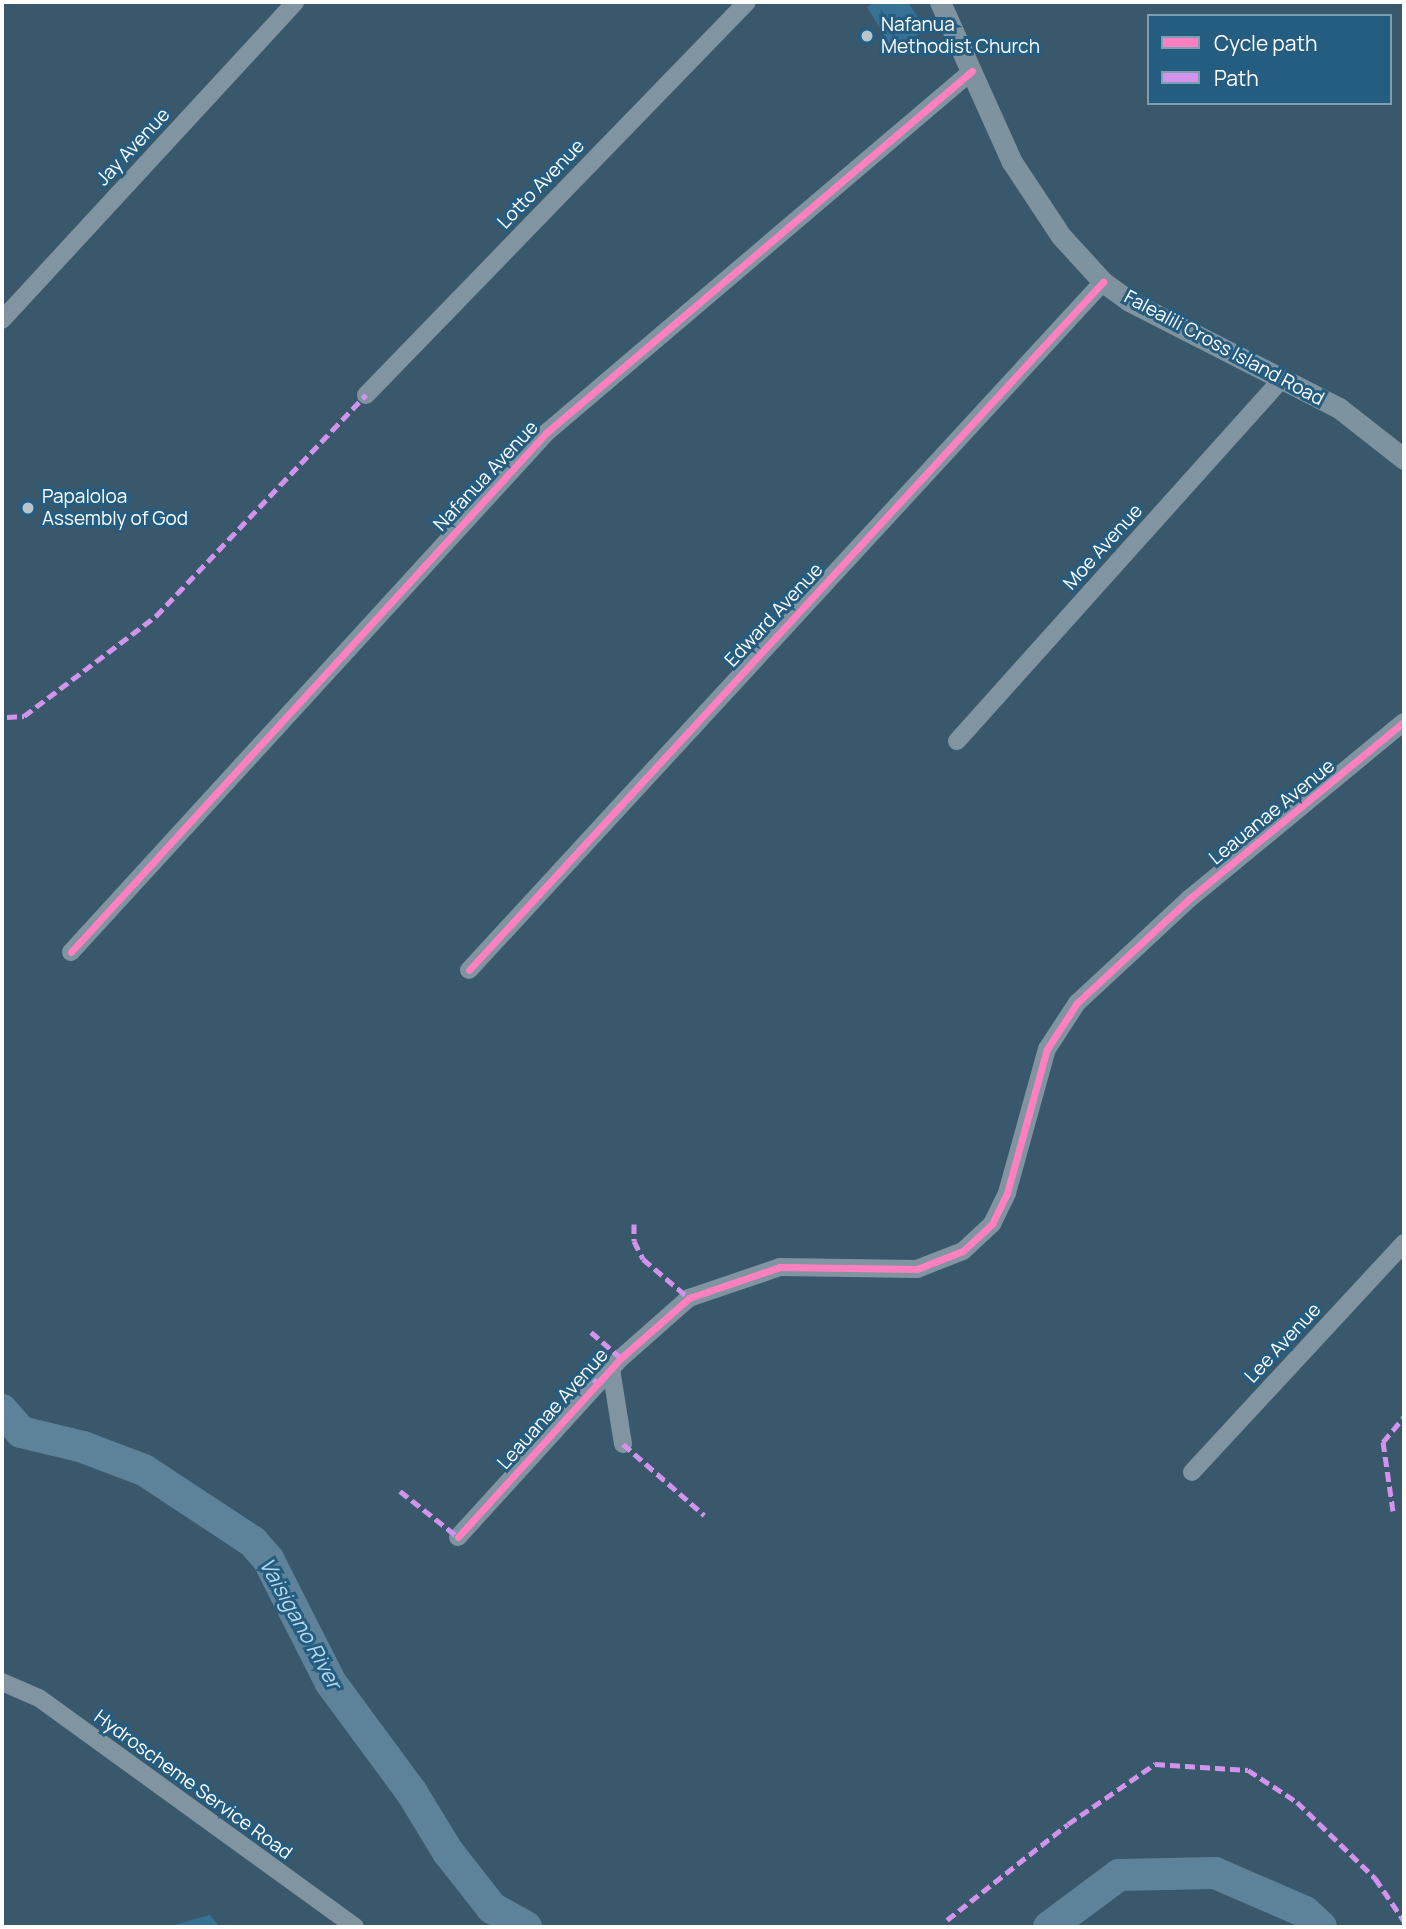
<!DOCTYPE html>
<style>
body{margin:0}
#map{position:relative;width:1406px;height:1929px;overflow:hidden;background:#3a586b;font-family:Manrope,sans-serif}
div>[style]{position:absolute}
.green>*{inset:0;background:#377295}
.river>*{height:32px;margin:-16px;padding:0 16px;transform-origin:16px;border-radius:16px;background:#5d829a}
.minor>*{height:18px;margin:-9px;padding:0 9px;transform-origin:9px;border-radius:9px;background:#8094a1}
.major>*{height:21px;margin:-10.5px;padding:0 10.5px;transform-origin:10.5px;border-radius:10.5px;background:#7e93a0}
.quiet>*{height:5px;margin-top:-2.5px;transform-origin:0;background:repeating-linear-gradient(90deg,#d193ec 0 10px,transparent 0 15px)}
.cycleway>*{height:7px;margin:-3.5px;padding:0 3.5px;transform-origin:3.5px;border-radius:3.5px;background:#ff80c0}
.dots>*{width:19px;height:19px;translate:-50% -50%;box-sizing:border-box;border:4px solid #255d80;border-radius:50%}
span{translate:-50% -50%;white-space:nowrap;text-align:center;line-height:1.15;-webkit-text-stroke:6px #255d80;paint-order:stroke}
.poi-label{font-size:19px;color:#fff}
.left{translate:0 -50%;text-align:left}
.street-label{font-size:19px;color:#fff}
.water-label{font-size:21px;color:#b8daee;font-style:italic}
.frame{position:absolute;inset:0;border:4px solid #fff;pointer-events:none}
.legend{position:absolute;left:1147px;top:14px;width:245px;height:91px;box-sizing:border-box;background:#255d80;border:2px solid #7c9eb3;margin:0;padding:9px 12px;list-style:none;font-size:21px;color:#fff}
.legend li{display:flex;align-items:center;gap:14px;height:35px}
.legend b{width:35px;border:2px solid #7c9eb3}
</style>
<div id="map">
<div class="green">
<div style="clip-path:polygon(875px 2px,908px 2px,926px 30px,893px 50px,867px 7px)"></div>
<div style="clip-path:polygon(210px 1915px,220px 1927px,168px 1927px,209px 1915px)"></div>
</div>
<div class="river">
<div style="left:2px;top:1410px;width:29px;rotate:49deg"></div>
<div style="left:21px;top:1432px;width:64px;rotate:13.6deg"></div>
<div style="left:83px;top:1447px;width:65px;rotate:20.7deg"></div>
<div style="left:144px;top:1470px;width:131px;rotate:33.4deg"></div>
<div style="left:253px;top:1542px;width:23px;rotate:49deg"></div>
<div style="left:268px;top:1559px;width:139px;rotate:63.1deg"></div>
<div style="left:331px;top:1683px;width:137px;rotate:53.6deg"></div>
<div style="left:412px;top:1793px;width:69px;rotate:58.6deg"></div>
<div style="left:448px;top:1852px;width:71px;rotate:51.8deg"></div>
<div style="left:492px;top:1908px;width:39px;rotate:29deg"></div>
<div style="left:1049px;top:1927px;width:87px;rotate:-36.6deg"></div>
<div style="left:1119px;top:1875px;width:96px;rotate:-1.2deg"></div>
<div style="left:1215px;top:1873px;width:98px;rotate:23.4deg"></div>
<div style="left:1305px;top:1912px;width:22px;rotate:43deg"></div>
</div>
<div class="minor">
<div style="left:2px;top:320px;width:432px;rotate:-47.3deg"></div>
<div style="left:366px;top:395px;width:547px;rotate:-45.89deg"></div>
<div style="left:957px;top:741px;width:485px;rotate:-48.1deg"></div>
<div style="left:71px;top:952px;width:704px;rotate:-47.53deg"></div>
<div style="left:546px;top:433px;width:559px;rotate:-40.36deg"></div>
<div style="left:469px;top:970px;width:936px;rotate:-47.34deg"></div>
<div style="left:611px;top:1369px;width:76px;rotate:80.9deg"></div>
<div style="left:1192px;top:1472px;width:312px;rotate:-47.2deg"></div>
<div style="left:458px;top:1537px;width:242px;rotate:-47.7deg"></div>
<div style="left:621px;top:1358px;width:91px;rotate:-41.4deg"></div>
<div style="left:689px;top:1298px;width:96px;rotate:-18.8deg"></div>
<div style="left:780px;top:1267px;width:137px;rotate:0.8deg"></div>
<div style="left:917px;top:1269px;width:49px;rotate:-21.4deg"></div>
<div style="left:963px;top:1251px;width:40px;rotate:-43deg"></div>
<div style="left:992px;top:1224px;width:34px;rotate:-64deg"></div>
<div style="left:1007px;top:1193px;width:149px;rotate:-74.5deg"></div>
<div style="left:1047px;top:1049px;width:55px;rotate:-56.9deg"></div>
<div style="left:1077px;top:1003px;width:153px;rotate:-42.9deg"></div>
<div style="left:1189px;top:899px;width:278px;rotate:-39.5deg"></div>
<div style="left:2px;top:1682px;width:40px;rotate:23.4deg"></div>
<div style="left:39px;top:1698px;width:390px;rotate:35.9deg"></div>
</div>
<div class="major">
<div style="left:940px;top:2px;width:175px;rotate:65.8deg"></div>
<div style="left:1012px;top:162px;width:89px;rotate:56.5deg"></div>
<div style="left:1061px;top:236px;width:62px;rotate:47.6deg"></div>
<div style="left:1103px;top:282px;width:32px;rotate:36deg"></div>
<div style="left:1129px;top:301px;width:236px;rotate:27deg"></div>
<div style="left:1339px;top:408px;width:83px;rotate:38.1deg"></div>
</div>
<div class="quiet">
<div style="left:7px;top:717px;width:17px;rotate:-3deg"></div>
<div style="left:24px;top:716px;width:166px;rotate:-37.1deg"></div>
<div style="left:156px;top:616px;width:305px;rotate:-46.5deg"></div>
<div style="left:634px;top:1224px;width:17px;rotate:90deg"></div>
<div style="left:634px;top:1241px;width:20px;rotate:63deg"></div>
<div style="left:643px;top:1259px;width:60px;rotate:40.3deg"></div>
<div style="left:591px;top:1332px;width:40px;rotate:41deg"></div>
<div style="left:582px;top:1370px;width:21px;rotate:39deg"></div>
<div style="left:623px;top:1444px;width:108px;rotate:41.2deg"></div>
<div style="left:400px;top:1491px;width:74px;rotate:38.4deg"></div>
<div style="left:1393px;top:1511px;width:70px;rotate:-98.2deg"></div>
<div style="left:1383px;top:1442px;width:33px;rotate:-50deg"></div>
<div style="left:947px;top:1920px;width:154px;rotate:-38.4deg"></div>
<div style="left:1068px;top:1824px;width:106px;rotate:-34.6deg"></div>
<div style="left:1155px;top:1764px;width:93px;rotate:3.7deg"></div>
<div style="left:1248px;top:1770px;width:59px;rotate:33.1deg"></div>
<div style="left:1297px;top:1802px;width:109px;rotate:44.3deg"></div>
<div style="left:1375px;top:1878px;width:52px;rotate:56deg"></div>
</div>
<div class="cycleway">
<div style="left:71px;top:952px;width:704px;rotate:-47.53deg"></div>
<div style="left:546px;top:433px;width:559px;rotate:-40.36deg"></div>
<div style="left:469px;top:970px;width:936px;rotate:-47.34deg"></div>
<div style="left:458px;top:1537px;width:242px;rotate:-47.7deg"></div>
<div style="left:621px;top:1358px;width:91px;rotate:-41.4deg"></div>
<div style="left:689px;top:1298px;width:96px;rotate:-18.8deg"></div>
<div style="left:780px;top:1267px;width:137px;rotate:0.8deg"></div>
<div style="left:917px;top:1269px;width:49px;rotate:-21.4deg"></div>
<div style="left:963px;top:1251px;width:40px;rotate:-43deg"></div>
<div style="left:992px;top:1224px;width:34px;rotate:-64deg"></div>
<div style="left:1007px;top:1193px;width:149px;rotate:-74.5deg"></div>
<div style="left:1047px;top:1049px;width:55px;rotate:-56.9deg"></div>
<div style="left:1077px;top:1003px;width:153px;rotate:-42.9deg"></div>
<div style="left:1189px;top:899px;width:278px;rotate:-39.5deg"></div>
</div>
<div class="dots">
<div style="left:867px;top:36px;background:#bac5cb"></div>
<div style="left:28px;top:508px;background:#bac5cb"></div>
</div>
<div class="poi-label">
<span class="left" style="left:881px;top:36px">Nafanua<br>Methodist Church</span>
<span class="left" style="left:42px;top:508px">Papaloloa<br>Assembly of God</span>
</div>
<div class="street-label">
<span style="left:133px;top:147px;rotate:-47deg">Jay Avenue</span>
<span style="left:541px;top:184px;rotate:-46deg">Lotto Avenue</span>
<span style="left:1224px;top:348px;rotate:28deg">Falealili Cross Island Road</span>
<span style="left:486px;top:476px;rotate:-47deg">Nafanua Avenue</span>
<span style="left:1103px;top:547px;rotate:-48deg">Moe Avenue</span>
<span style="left:774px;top:615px;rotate:-47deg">Edward Avenue</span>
<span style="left:1272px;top:812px;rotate:-39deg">Leauanae Avenue</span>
<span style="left:1283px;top:1343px;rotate:-47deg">Lee Avenue</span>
<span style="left:553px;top:1409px;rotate:-48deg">Leauanae Avenue</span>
<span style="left:193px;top:1785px;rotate:36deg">Hydroscheme Service Road</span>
</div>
<div class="water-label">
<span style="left:301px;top:1623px;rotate:61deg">Vaisigano River</span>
</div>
<div class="frame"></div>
<ul class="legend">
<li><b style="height:9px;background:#ff80c0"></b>Cycle path</li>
<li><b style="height:9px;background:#d193ec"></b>Path</li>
</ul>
</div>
